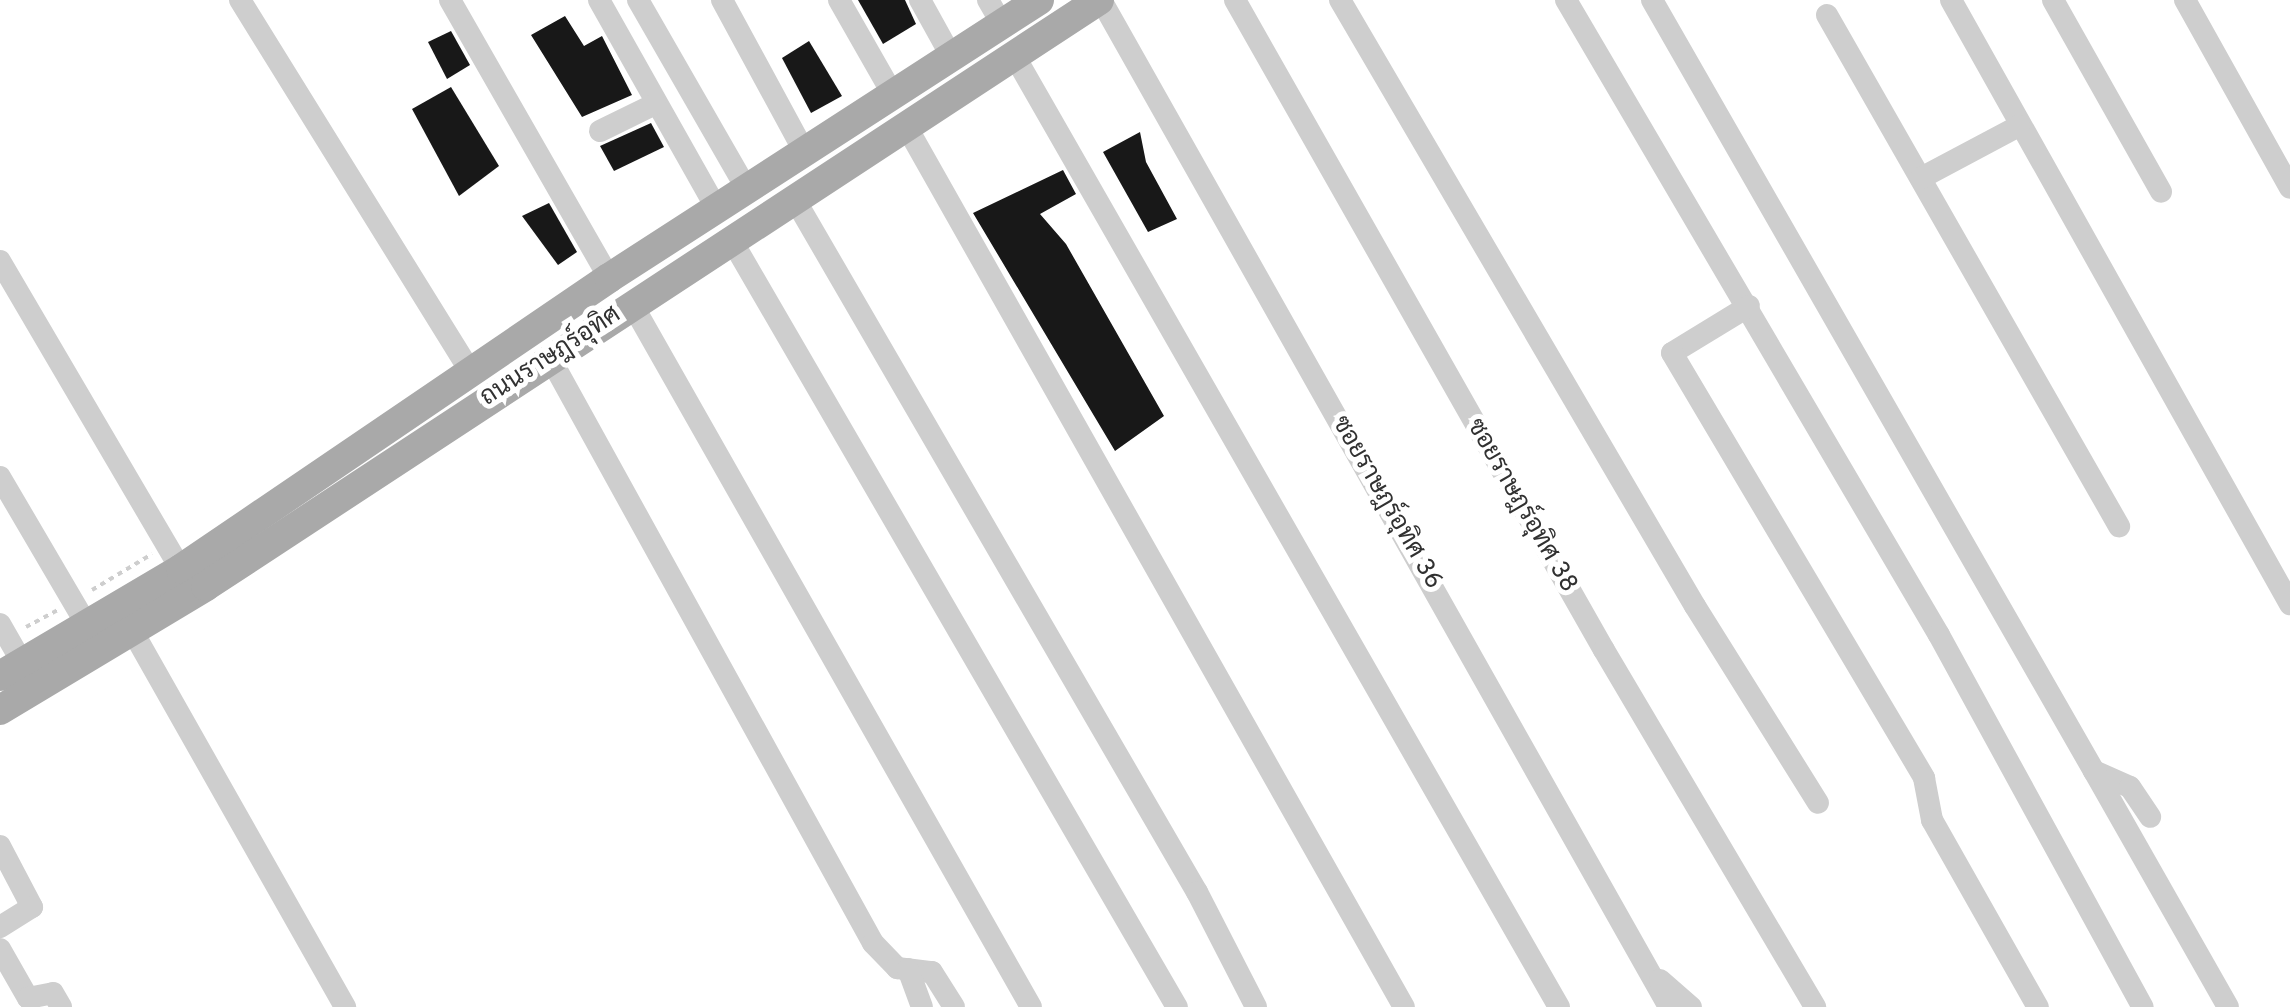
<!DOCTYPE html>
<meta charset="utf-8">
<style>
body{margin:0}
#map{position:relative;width:2290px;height:1007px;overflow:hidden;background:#fff;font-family:Overpass,Sarabun,sans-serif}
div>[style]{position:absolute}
.building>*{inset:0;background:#181818}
.path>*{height:4px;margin-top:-2px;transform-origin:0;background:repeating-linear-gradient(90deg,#cecece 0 5px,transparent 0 10px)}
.minor>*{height:22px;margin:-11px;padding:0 11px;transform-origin:11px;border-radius:11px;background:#cecece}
.major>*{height:30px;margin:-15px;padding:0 15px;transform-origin:15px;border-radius:15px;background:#a9a9a9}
span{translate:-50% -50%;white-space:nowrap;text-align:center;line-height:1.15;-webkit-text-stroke:10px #fff;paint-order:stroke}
.street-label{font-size:25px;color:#313131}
</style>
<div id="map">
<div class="building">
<div style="clip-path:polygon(858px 0,905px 0,916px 24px,883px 44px)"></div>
<div style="clip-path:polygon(565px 16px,584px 46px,602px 36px,632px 95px,582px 117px,531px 35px)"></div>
<div style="clip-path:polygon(451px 31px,470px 65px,447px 79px,428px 42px)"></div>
<div style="clip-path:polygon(809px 41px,842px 96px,811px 113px,782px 58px)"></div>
<div style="clip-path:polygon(451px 87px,499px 166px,459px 196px,412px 109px)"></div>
<div style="clip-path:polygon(651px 123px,664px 147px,614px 171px,600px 146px)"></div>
<div style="clip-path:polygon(1140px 132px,1146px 162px,1177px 219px,1148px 232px,1103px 152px)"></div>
<div style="clip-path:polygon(1063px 170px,1076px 194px,1040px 214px,1066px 244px,1164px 416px,1115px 451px,973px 213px)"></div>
<div style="clip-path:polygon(549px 203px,577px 252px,558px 265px,522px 216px)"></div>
</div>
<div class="path">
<div style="left:92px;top:590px;width:70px;rotate:-31deg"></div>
<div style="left:26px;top:627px;width:36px;rotate:-28deg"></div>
</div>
<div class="minor">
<div style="left:240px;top:0;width:439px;rotate:58.2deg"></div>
<div style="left:450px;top:0;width:320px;rotate:60.2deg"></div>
<div style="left:599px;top:0;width:239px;rotate:60.6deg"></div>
<div style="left:638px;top:0;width:217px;rotate:60.1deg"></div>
<div style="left:722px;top:0;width:172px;rotate:61.5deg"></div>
<div style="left:839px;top:0;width:107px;rotate:60.3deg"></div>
<div style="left:920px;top:0;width:64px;rotate:61deg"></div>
<div style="left:988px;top:0;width:28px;rotate:60deg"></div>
<div style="left:1101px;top:0;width:1156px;rotate:60.57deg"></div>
<div style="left:1235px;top:0;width:747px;rotate:60.42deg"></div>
<div style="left:1604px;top:650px;width:415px;rotate:59.4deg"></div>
<div style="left:1340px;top:0;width:702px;rotate:59.64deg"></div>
<div style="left:1695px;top:606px;width:232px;rotate:58deg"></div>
<div style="left:1566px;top:0;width:736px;rotate:59.57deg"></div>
<div style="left:1939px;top:635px;width:424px;rotate:61.3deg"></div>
<div style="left:1652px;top:0;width:889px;rotate:60.18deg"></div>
<div style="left:2094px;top:771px;width:39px;rotate:24deg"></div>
<div style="left:2130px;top:787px;width:36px;rotate:56deg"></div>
<div style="left:1951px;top:0;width:693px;rotate:60.7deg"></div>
<div style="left:2053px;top:0;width:220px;rotate:60.6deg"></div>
<div style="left:2185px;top:0;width:215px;rotate:60.8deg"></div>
<div style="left:1827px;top:15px;width:589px;rotate:60.26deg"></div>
<div style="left:1014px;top:55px;width:1097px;rotate:60.21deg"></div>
<div style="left:905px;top:124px;width:1014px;rotate:60.53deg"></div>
<div style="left:600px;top:131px;width:61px;rotate:-26.1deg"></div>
<div style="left:1921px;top:178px;width:111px;rotate:-28deg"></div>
<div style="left:794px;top:198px;width:803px;rotate:59.86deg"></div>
<div style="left:1197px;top:892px;width:129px;rotate:62.8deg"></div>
<div style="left:731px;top:239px;width:888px;rotate:59.86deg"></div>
<div style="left:0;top:261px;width:357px;rotate:59.6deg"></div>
<div style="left:632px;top:304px;width:808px;rotate:60.42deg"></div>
<div style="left:1749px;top:306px;width:90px;rotate:148.6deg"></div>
<div style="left:1672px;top:353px;width:494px;rotate:59.3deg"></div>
<div style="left:1924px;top:778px;width:43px;rotate:79.2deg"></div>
<div style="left:1932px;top:820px;width:215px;rotate:60.5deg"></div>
<div style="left:549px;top:356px;width:670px;rotate:61.1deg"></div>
<div style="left:873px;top:943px;width:35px;rotate:46deg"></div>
<div style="left:897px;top:968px;width:35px;rotate:7deg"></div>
<div style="left:932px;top:972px;width:41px;rotate:57.8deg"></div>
<div style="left:0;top:477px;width:174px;rotate:59.6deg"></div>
<div style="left:0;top:624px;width:46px;rotate:60.1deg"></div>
<div style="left:133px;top:632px;width:431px;rotate:60.5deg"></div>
<div style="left:2094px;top:771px;width:271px;rotate:60.4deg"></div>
<div style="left:0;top:846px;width:69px;rotate:62.3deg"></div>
<div style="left:32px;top:907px;width:38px;rotate:148deg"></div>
<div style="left:0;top:949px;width:56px;rotate:60.3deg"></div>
<div style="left:28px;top:998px;width:25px;rotate:-11deg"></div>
<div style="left:53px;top:993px;width:16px;rotate:60deg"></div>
<div style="left:908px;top:969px;width:40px;rotate:69.8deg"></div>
<div style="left:1660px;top:980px;width:41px;rotate:41.1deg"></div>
</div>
<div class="major">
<div style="left:0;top:676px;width:210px;rotate:-30.6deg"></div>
<div style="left:181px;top:569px;width:518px;rotate:-34.21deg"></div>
<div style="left:609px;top:278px;width:512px;rotate:-32.88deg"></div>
<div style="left:0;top:710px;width:240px;rotate:-31deg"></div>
<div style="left:206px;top:586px;width:1068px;rotate:-33.27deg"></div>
</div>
<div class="street-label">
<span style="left:551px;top:357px;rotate:-33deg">ถนนราษฎร์อุทิศ</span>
<span style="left:1386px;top:503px;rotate:60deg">ซอยราษฎร์อุทิศ 36</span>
<span style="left:1521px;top:506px;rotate:60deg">ซอยราษฎร์อุทิศ 38</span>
</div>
</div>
